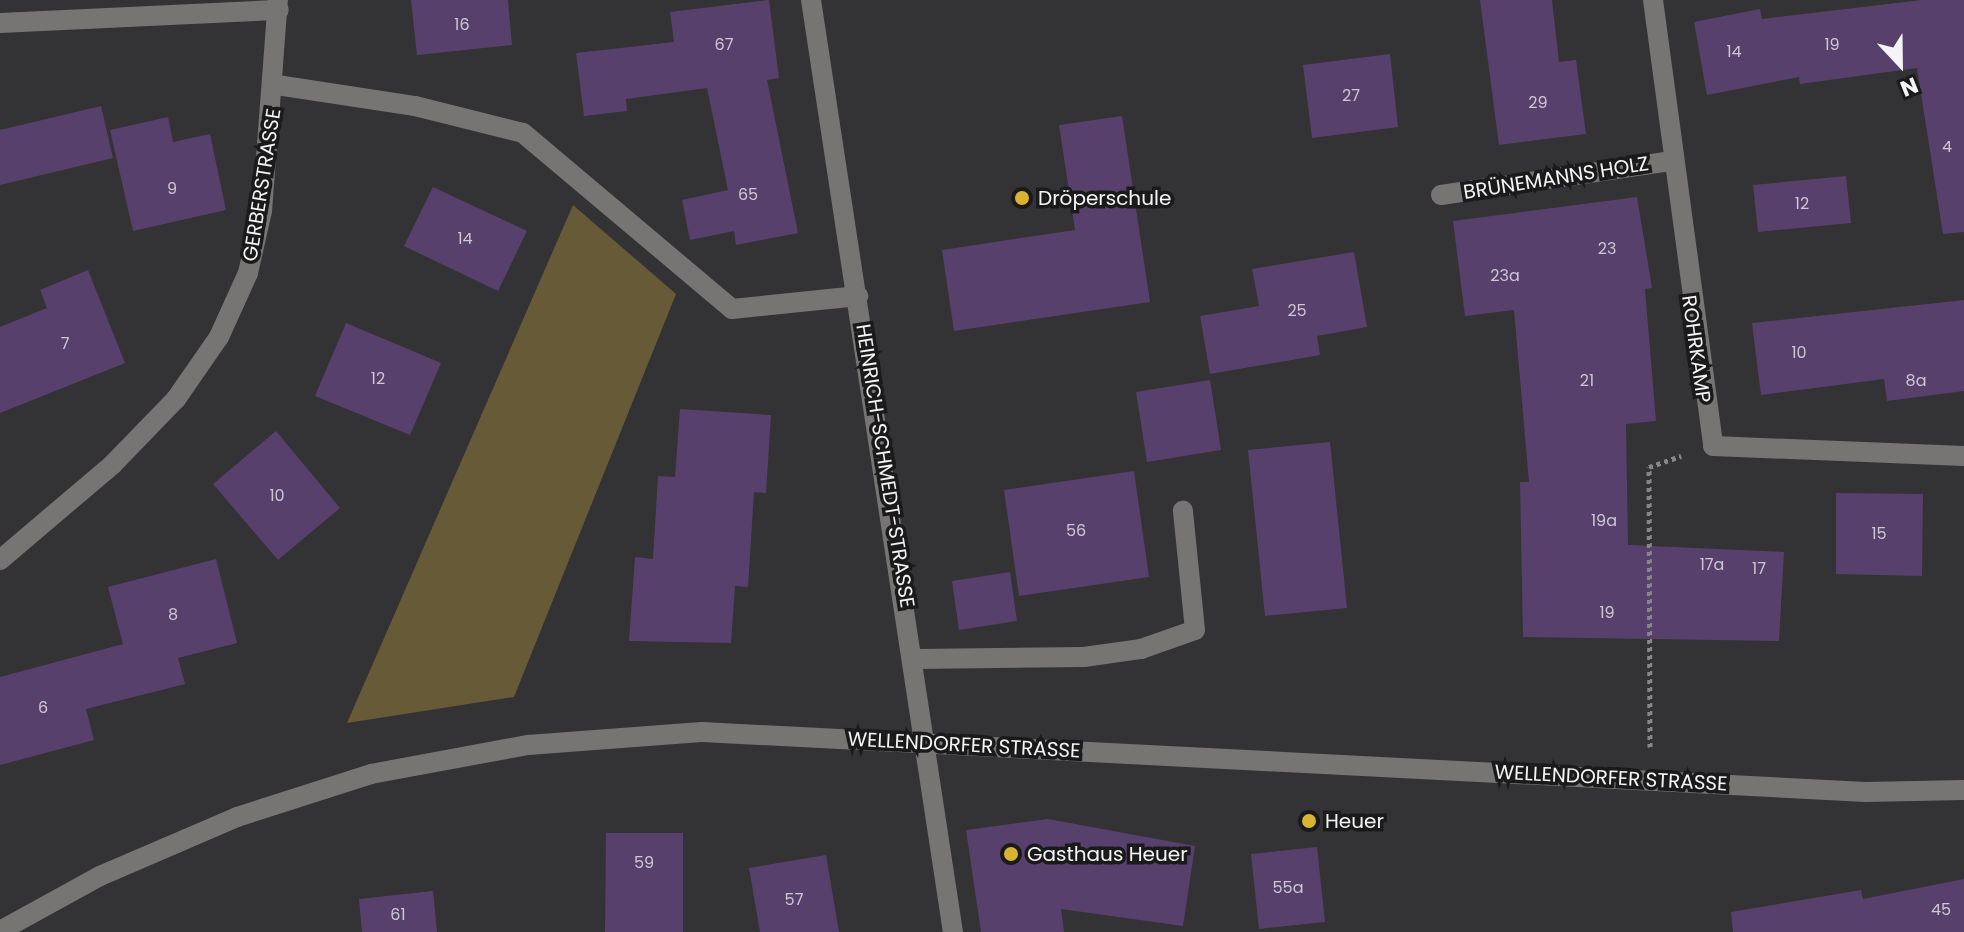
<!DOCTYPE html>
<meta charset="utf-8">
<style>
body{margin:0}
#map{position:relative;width:1964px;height:932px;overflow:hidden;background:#333235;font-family:Poppins,sans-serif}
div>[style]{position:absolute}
.green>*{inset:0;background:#665a37}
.building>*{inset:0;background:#57416c}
.path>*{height:5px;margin-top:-2.5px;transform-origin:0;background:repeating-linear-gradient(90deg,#878688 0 4px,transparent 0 8px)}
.minor>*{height:20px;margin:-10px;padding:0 10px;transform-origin:10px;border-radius:10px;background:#767574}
.dots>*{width:22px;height:22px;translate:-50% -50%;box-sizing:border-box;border:4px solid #1b1a1b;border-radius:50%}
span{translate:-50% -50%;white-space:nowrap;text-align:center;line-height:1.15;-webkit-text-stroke:7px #1b1a1b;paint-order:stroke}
.number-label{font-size:16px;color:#cdc6d3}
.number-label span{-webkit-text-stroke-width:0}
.street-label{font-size:20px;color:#f4f3f5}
.poi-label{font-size:20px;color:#f4f3f5}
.left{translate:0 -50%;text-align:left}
.north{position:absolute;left:1860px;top:24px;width:80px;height:80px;-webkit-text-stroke:6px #1b1a1b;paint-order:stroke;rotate:158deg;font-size:22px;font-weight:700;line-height:32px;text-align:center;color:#f4f3f5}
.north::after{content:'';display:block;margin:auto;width:28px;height:36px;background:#f4f3f5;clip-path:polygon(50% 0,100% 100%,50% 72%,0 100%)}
</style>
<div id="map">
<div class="green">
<div style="clip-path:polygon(573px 205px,676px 294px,514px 697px,347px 723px)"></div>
</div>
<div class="building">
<div style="clip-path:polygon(411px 0,508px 0,512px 45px,417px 55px)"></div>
<div style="clip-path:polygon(769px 0,779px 78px,767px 80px,798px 233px,736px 245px,734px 231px,690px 240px,682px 200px,728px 190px,707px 88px,626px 99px,627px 111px,584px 116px,576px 53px,674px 42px,670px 12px)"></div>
<div style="clip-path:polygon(1480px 0,1552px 0,1559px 62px,1576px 60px,1586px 134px,1499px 145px)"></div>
<div style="clip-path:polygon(1922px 0,1964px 0,1964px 232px,1943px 234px,1917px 68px,1800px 84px,1799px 77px,1707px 95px,1694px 22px,1760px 9px,1762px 19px)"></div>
<div style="clip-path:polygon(1390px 54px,1398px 127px,1312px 138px,1303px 65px)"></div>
<div style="clip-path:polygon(101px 106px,113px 158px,0 185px,0 130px)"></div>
<div style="clip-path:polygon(1122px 116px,1150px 302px,954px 331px,942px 250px,1075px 230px,1059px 125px)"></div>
<div style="clip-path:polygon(168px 117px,173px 142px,210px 134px,226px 210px,133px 231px,110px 130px)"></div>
<div style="clip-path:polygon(1846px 176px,1851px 223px,1758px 232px,1753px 185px)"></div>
<div style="clip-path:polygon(433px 187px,527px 231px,498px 291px,404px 246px)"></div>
<div style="clip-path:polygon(1637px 197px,1652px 288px,1645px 289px,1656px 421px,1626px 424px,1628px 545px,1784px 552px,1779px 641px,1523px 637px,1520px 482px,1529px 482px,1514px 310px,1465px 316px,1453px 221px)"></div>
<div style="clip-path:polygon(1354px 252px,1367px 327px,1317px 336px,1320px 355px,1210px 374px,1200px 316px,1259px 306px,1252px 269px)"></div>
<div style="clip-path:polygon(88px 270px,125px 363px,0 413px,0 327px,47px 308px,40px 290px)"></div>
<div style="clip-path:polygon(1964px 300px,1964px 391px,1887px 401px,1884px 379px,1761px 395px,1752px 323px)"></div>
<div style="clip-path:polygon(346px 323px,441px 363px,410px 435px,315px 396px)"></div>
<div style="clip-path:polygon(1210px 380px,1221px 450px,1147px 462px,1136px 392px)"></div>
<div style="clip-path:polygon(680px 409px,771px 415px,766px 493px,754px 492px,748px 587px,735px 586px,731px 643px,629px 641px,635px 557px,653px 559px,658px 476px,675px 477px)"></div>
<div style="clip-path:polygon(276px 431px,340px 508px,278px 560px,213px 484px)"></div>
<div style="clip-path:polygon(1330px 442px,1347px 608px,1265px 616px,1248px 450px)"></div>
<div style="clip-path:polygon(1134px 471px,1149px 577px,1019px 596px,1004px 490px)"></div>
<div style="clip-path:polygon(1836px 493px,1923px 494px,1922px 576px,1836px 574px)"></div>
<div style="clip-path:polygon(216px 559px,237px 643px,178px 658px,185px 684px,86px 709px,94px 740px,0 765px,0 677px,123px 644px,108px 587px)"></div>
<div style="clip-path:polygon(1010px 572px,1017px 621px,959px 630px,952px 581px)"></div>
<div style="clip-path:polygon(1048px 819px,1195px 846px,1183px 926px,1061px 909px,1064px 932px,981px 932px,966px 830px)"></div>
<div style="clip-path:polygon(606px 833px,683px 833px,683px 932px,605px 932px)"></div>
<div style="clip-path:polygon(1317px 847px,1325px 922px,1259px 929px,1251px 854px)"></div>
<div style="clip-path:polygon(826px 855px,839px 932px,760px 932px,749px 868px)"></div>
<div style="clip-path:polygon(1964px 879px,1964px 932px,1733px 932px,1731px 912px,1861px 890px,1863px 899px)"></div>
<div style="clip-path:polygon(433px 891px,437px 932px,362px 932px,359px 899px)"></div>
</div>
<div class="path">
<div style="left:1650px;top:747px;width:280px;rotate:-90.2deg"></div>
<div style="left:1649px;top:467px;width:34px;rotate:-19deg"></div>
</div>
<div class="minor">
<div style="left:811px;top:0;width:943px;rotate:81.34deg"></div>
<div style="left:1653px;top:0;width:450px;rotate:82.3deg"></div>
<div style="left:1713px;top:446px;width:251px;rotate:2.3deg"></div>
<div style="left:0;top:23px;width:279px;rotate:-2.7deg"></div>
<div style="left:277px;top:85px;width:140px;rotate:8.7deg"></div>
<div style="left:415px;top:106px;width:111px;rotate:14deg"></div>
<div style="left:523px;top:133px;width:273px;rotate:40.1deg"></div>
<div style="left:732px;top:309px;width:127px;rotate:-5.9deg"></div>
<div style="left:1441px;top:195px;width:232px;rotate:-8.4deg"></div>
<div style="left:0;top:560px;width:148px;rotate:-40.3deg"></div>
<div style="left:113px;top:464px;width:91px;rotate:-45.9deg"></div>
<div style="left:176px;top:399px;width:75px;rotate:-55.3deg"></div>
<div style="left:219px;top:337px;width:70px;rotate:-65.6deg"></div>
<div style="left:248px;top:273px;width:64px;rotate:-77.3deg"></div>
<div style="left:262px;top:211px;width:212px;rotate:-85.7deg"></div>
<div style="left:916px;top:659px;width:168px;rotate:-0.7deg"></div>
<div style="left:1084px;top:657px;width:58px;rotate:-8deg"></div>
<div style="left:1141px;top:649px;width:57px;rotate:-19.4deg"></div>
<div style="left:1195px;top:630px;width:120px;rotate:-95.8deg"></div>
<div style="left:0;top:931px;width:114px;rotate:-28.8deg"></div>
<div style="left:100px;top:876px;width:149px;rotate:-23.3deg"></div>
<div style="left:237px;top:817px;width:141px;rotate:-17.8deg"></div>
<div style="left:371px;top:774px;width:160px;rotate:-10.5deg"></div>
<div style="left:528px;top:745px;width:174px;rotate:-4.3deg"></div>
<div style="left:702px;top:732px;width:1165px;rotate:2.95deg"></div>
<div style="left:1865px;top:792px;width:99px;rotate:-1.2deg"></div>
</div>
<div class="dots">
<div style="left:1022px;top:198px;background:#dab333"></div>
<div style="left:1309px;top:821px;background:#dab333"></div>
<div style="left:1011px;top:854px;background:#dab333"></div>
</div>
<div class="number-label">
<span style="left:462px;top:25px">16</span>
<span style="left:724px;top:45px">67</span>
<span style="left:1832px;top:45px">19</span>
<span style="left:1734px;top:52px">14</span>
<span style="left:1351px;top:96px">27</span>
<span style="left:1538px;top:103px">29</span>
<span style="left:1947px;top:147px">4</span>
<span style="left:172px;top:189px">9</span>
<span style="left:748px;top:195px">65</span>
<span style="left:1802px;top:204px">12</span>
<span style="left:465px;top:239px">14</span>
<span style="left:1607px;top:249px">23</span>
<span style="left:1505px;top:276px">23a</span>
<span style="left:1297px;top:311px">25</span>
<span style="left:65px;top:344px">7</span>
<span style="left:1799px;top:353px">10</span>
<span style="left:378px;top:379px">12</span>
<span style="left:1587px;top:381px">21</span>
<span style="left:1916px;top:381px">8a</span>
<span style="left:277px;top:496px">10</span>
<span style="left:1604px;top:521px">19a</span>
<span style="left:1076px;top:531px">56</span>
<span style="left:1879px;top:534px">15</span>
<span style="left:1712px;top:565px">17a</span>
<span style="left:1759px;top:569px">17</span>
<span style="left:1607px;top:613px">19</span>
<span style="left:173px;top:615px">8</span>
<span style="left:43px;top:708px">6</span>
<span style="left:644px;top:863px">59</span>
<span style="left:1288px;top:888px">55a</span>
<span style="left:794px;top:900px">57</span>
<span style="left:1941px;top:910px">45</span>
<span style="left:398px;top:915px">61</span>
</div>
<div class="street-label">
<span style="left:1556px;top:178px;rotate:-9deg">BRÜNEMANNS HOLZ</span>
<span style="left:262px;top:185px;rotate:-81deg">GERBERSTRASSE</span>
<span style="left:1696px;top:349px;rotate:82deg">ROHRKAMP</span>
<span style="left:885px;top:466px;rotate:81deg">HEINRICH-SCHMEDT-STRASSE</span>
<span style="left:964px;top:745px;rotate:3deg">WELLENDORFER STRASSE</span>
<span style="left:1611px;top:778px;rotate:3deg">WELLENDORFER STRASSE</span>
</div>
<div class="poi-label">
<span class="left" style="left:1038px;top:198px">Dröperschule</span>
<span class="left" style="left:1325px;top:821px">Heuer</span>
<span class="left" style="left:1027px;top:854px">Gasthaus Heuer</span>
</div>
<div class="north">N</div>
</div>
